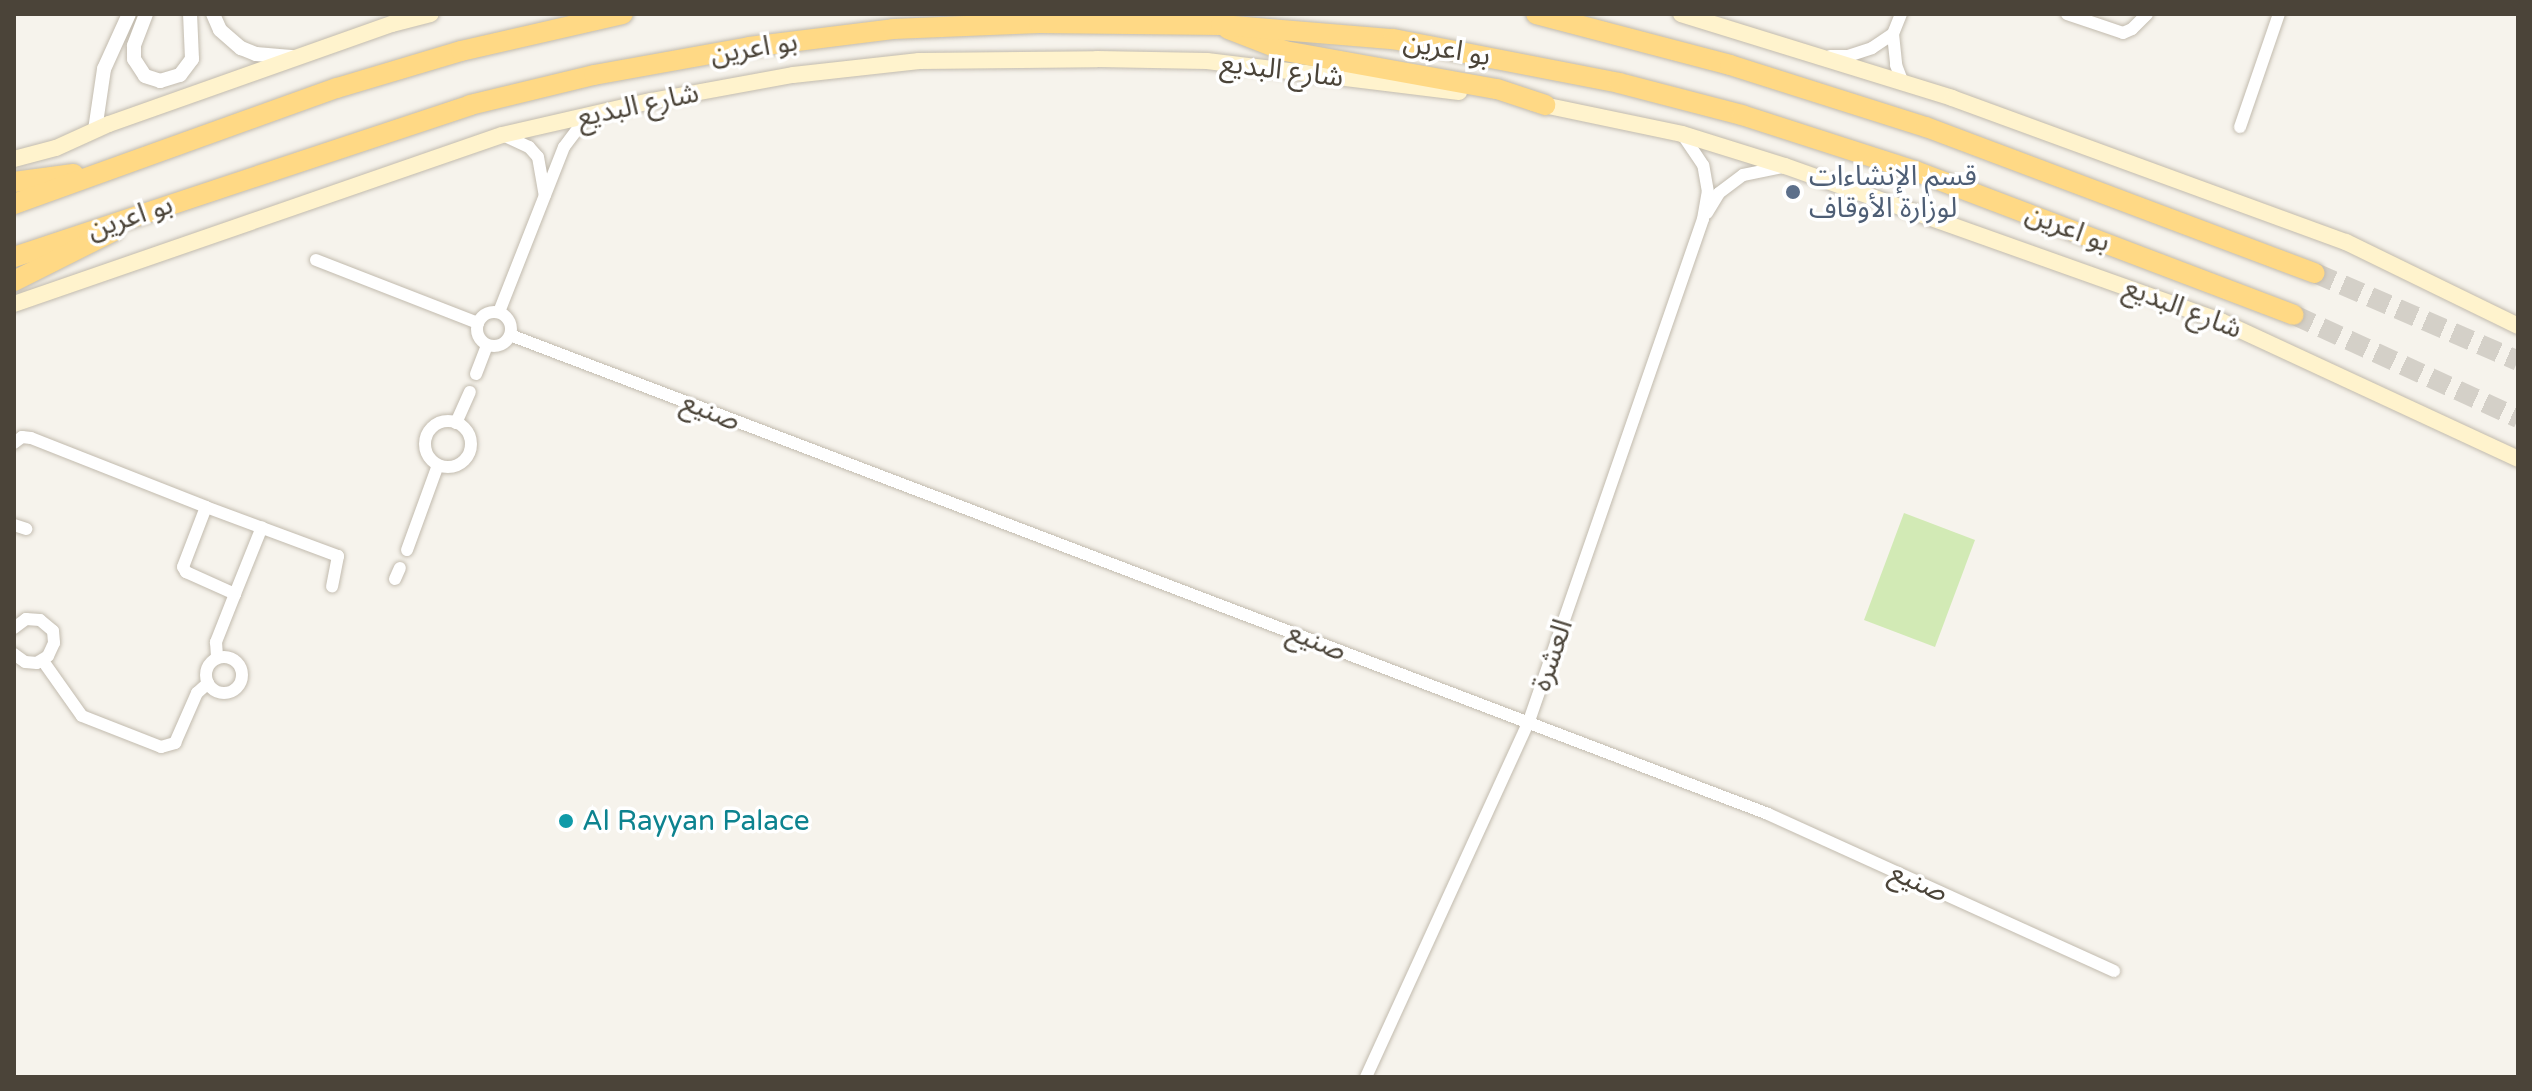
<!DOCTYPE html>
<meta charset="utf-8">
<style>
body{margin:0}
#map{position:relative;width:2532px;height:1091px;overflow:hidden;background:#f6f3ec;font-family:"Varela Round","Noto Sans Arabic",sans-serif}
div>[style]{position:absolute}
.green>*{inset:0;background:#d2eab5}
.trunk-tunnel>*{height:20px;margin-top:-10px;transform-origin:0;background:repeating-linear-gradient(90deg,#d4d0c8 0 20px,transparent 0 30px)}
.roads{filter:drop-shadow(0 0 2px #c2bbae) drop-shadow(0 0 2px #c2bbae)}
.minor>*{height:12px;margin:-6px;padding:0 6px;transform-origin:6px;border-radius:6px;background:#fff}
.minor>.ring{margin:-6px;padding:0;box-sizing:content-box;background:none;border:12px solid #fff;border-radius:50%}
.tertiary>*{height:14px;margin:-7px;padding:0 7px;transform-origin:7px;border-radius:7px;background:#fff}
.secondary>*{height:16px;margin:-8px;padding:0 8px;transform-origin:8px;border-radius:8px;background:#fff3cd}
.trunk>*{height:20px;margin:-10px;padding:0 10px;transform-origin:10px;border-radius:10px;background:#ffd985}
.dots>*{width:22px;height:22px;translate:-50% -50%;box-sizing:border-box;border:4px solid #fff;border-radius:50%}
span{translate:-50% -50%;white-space:nowrap;text-align:center;line-height:1.15;-webkit-text-stroke:7px #fff;paint-order:stroke}
.street-label{font-size:28px;color:#4b4439}
.service-label{font-size:28px;color:#4e5e75}
.left{translate:0 -50%;text-align:left}
.culture-label{font-size:28px;color:#0d838f}
.frame{position:absolute;inset:0;border:16px solid #4b4439;pointer-events:none}
</style>
<div id="map">
<div class="green">
<div style="clip-path:polygon(1904px 513px,1975px 540px,1935px 647px,1864px 620px)"></div>
</div>
<div class="trunk-tunnel">
<div style="left:2315px;top:273px;width:221px;rotate:23.4deg"></div>
<div style="left:2294px;top:315px;width:247px;rotate:24.7deg"></div>
</div>
<div class="roads">
<div class="minor">
<div style="left:1901px;top:14px;width:22px;rotate:112deg"></div>
<div style="left:1893px;top:34px;width:31px;rotate:84deg"></div>
<div style="left:1896px;top:65px;width:19px;rotate:69deg"></div>
<div style="left:2067px;top:14px;width:59px;rotate:18.7deg"></div>
<div style="left:2123px;top:33px;width:10px;rotate:-24deg"></div>
<div style="left:2132px;top:29px;width:21px;rotate:-45deg"></div>
<div style="left:1830px;top:56px;width:18px"></div>
<div style="left:1848px;top:56px;width:25px;rotate:-18deg"></div>
<div style="left:1872px;top:48px;width:25px;rotate:-34deg"></div>
<div style="left:2240px;top:127px;width:120px;rotate:-71deg"></div>
<div style="left:503px;top:135px;width:29px;rotate:25deg"></div>
<div style="left:529px;top:147px;width:13px;rotate:48deg"></div>
<div style="left:538px;top:157px;width:39px;rotate:80deg"></div>
<div style="left:1707px;top:213px;width:23px;rotate:-59deg"></div>
<div style="left:1719px;top:193px;width:30px;rotate:-37deg"></div>
<div style="left:1743px;top:175px;width:41px;rotate:-11.3deg"></div>
<div style="left:316px;top:260px;width:174px;rotate:21.3deg"></div>
<div class="ring" style="left:477px;top:312px;width:22px;height:22px"></div>
<div style="left:499px;top:312px;width:177px;rotate:-68.5deg"></div>
<div style="left:564px;top:147px;width:39px;rotate:-53deg"></div>
<div style="left:510px;top:335px;width:1346px;rotate:20.84deg"></div>
<div style="left:1768px;top:814px;width:380px;rotate:24.4deg"></div>
<div style="left:476px;top:374px;width:31px;rotate:-69deg"></div>
<div class="ring" style="left:425px;top:421px;width:34px;height:34px"></div>
<div style="left:456px;top:423px;width:34px;rotate:-66deg"></div>
<div style="left:14px;top:443px;width:10px;rotate:-37deg"></div>
<div style="left:22px;top:437px;width:9px;rotate:6deg"></div>
<div style="left:31px;top:438px;width:188px;rotate:21.5deg"></div>
<div style="left:206px;top:507px;width:64px;rotate:111deg"></div>
<div style="left:183px;top:567px;width:6px;rotate:59deg"></div>
<div style="left:186px;top:572px;width:54px;rotate:24.2deg"></div>
<div style="left:235px;top:594px;width:52px;rotate:111.6deg"></div>
<div style="left:216px;top:642px;width:15px;rotate:86deg"></div>
<div style="left:206px;top:507px;width:141px;rotate:20.4deg"></div>
<div style="left:338px;top:556px;width:31px;rotate:101deg"></div>
<div style="left:14px;top:525px;width:13px;rotate:18deg"></div>
<div style="left:407px;top:550px;width:90px;rotate:-70deg"></div>
<div style="left:395px;top:579px;width:12px;rotate:-66deg"></div>
<div style="left:235px;top:594px;width:72px;rotate:-68.1deg"></div>
<div style="left:14px;top:628px;width:15px;rotate:-37deg"></div>
<div style="left:26px;top:619px;width:14px;rotate:4deg"></div>
<div style="left:40px;top:620px;width:17px;rotate:40deg"></div>
<div style="left:53px;top:631px;width:12px;rotate:85deg"></div>
<div style="left:54px;top:643px;width:14px;rotate:115deg"></div>
<div style="left:48px;top:656px;width:13px;rotate:148deg"></div>
<div style="left:37px;top:663px;width:12px;rotate:-175deg"></div>
<div style="left:25px;top:662px;width:14px;rotate:-144deg"></div>
<div class="ring" style="left:206px;top:657px;width:24px;height:24px"></div>
<div style="left:43px;top:661px;width:67px;rotate:54.7deg"></div>
<div style="left:82px;top:716px;width:85px;rotate:21.4deg"></div>
<div style="left:161px;top:747px;width:15px;rotate:-16deg"></div>
<div style="left:175px;top:743px;width:55px;rotate:-66.3deg"></div>
<div style="left:197px;top:693px;width:15px;rotate:-42deg"></div>
<div style="left:1366px;top:1077px;width:392px;rotate:-65.4deg"></div>
<div style="left:1529px;top:721px;width:531px;rotate:-70.88deg"></div>
<div style="left:1703px;top:219px;width:27px;rotate:-80deg"></div>
<div style="left:1708px;top:192px;width:27px;rotate:-100deg"></div>
<div style="left:1703px;top:165px;width:37px;rotate:-124deg"></div>
</div>
<div class="tertiary">
<div style="left:146px;top:14px;width:34px;rotate:111deg"></div>
<div style="left:134px;top:46px;width:13px;rotate:90deg"></div>
<div style="left:134px;top:59px;width:20px;rotate:57deg"></div>
<div style="left:145px;top:76px;width:16px;rotate:18deg"></div>
<div style="left:160px;top:81px;width:21px;rotate:-17deg"></div>
<div style="left:180px;top:75px;width:20px;rotate:-53deg"></div>
<div style="left:192px;top:59px;width:45px;rotate:-92.5deg"></div>
<div style="left:213px;top:14px;width:17px;rotate:66deg"></div>
<div style="left:220px;top:30px;width:28px;rotate:41deg"></div>
<div style="left:241px;top:48px;width:16px;rotate:22deg"></div>
<div style="left:256px;top:54px;width:38px;rotate:5deg"></div>
<div style="left:95px;top:130px;width:62px;rotate:-81.6deg"></div>
<div style="left:104px;top:69px;width:60px;rotate:-65.6deg"></div>
</div>
<div class="secondary">
<div style="left:1681px;top:14px;width:284px;rotate:17.2deg"></div>
<div style="left:1952px;top:98px;width:419px;rotate:20.1deg"></div>
<div style="left:2346px;top:242px;width:191px;rotate:26deg"></div>
<div style="left:1534px;top:103px;width:151px;rotate:11.8deg"></div>
<div style="left:1682px;top:134px;width:108px;rotate:17.3deg"></div>
<div style="left:1785px;top:166px;width:463px;rotate:19.6deg"></div>
<div style="left:2221px;top:321px;width:327px;rotate:24.9deg"></div>
<div style="left:14px;top:159px;width:43px;rotate:-14.7deg"></div>
<div style="left:56px;top:148px;width:58px;rotate:-24.4deg"></div>
<div style="left:109px;top:124px;width:300px;rotate:-19.5deg"></div>
<div style="left:392px;top:24px;width:40px;rotate:-14.4deg"></div>
<div style="left:14px;top:304px;width:516px;rotate:-19.1deg"></div>
<div style="left:502px;top:135px;width:153px;rotate:-12.9deg"></div>
<div style="left:651px;top:101px;width:144px;rotate:-10.4deg"></div>
<div style="left:793px;top:75px;width:127px;rotate:-6.3deg"></div>
<div style="left:919px;top:61px;width:178px;rotate:-0.6deg"></div>
<div style="left:1097px;top:59px;width:110px;rotate:1deg"></div>
<div style="left:1207px;top:61px;width:254px;rotate:7deg"></div>
</div>
<div class="trunk">
<div style="left:1536px;top:14px;width:201px;rotate:14.7deg"></div>
<div style="left:1730px;top:65px;width:206px;rotate:17.6deg"></div>
<div style="left:1926px;top:127px;width:415px;rotate:20.6deg"></div>
<div style="left:1228px;top:29px;width:61px;rotate:21.1deg"></div>
<div style="left:1285px;top:51px;width:215px;rotate:10.2deg"></div>
<div style="left:1497px;top:89px;width:51px;rotate:18.4deg"></div>
<div style="left:14px;top:182px;width:60px;rotate:-7.7deg"></div>
<div style="left:14px;top:204px;width:343px;rotate:-19.8deg"></div>
<div style="left:337px;top:88px;width:129px;rotate:-16.6deg"></div>
<div style="left:461px;top:51px;width:166px;rotate:-12.9deg"></div>
<div style="left:14px;top:257px;width:481px;rotate:-18.4deg"></div>
<div style="left:470px;top:105px;width:128px;rotate:-13.6deg"></div>
<div style="left:594px;top:75px;width:158px;rotate:-10.2deg"></div>
<div style="left:749px;top:47px;width:145px;rotate:-7.1deg"></div>
<div style="left:893px;top:29px;width:146px;rotate:-2.4deg"></div>
<div style="left:1039px;top:23px;width:182px;rotate:0.6deg"></div>
<div style="left:1221px;top:25px;width:173px;rotate:4.7deg"></div>
<div style="left:1393px;top:39px;width:230px;rotate:11deg"></div>
<div style="left:1619px;top:83px;width:127px;rotate:14.6deg"></div>
<div style="left:1742px;top:115px;width:182px;rotate:17.9deg"></div>
<div style="left:1915px;top:171px;width:405px;rotate:20.8deg"></div>
<div style="left:14px;top:281px;width:112px;rotate:-26.6deg"></div>
</div>
</div>
<div class="dots">
<div style="left:1793px;top:192px;background:#5c6f8a"></div>
<div style="left:566px;top:821px;background:#0f9aa8"></div>
</div>
<div class="street-label">
<span style="left:754px;top:48px;rotate:-9deg">بو اعرين</span>
<span style="left:1447px;top:49px;rotate:10deg">بو اعرين</span>
<span style="left:1282px;top:70px;rotate:7deg">شارع البديع</span>
<span style="left:638px;top:105px;rotate:-12deg">شارع البديع</span>
<span style="left:130px;top:217px;rotate:-18deg">بو اعرين</span>
<span style="left:2068px;top:228px;rotate:21deg">بو اعرين</span>
<span style="left:2183px;top:308px;rotate:21deg">شارع البديع</span>
<span style="left:711px;top:411px;rotate:21deg">صنيع</span>
<span style="left:1317px;top:641px;rotate:21deg">صنيع</span>
<span style="left:1552px;top:655px;rotate:-71deg">العشرة</span>
<span style="left:1919px;top:882px;rotate:24deg">صنيع</span>
</div>
<div class="service-label">
<span class="left" style="left:1809px;top:192px">قسم الإنشاءات<br>لوزارة الأوقاف</span>
</div>
<div class="culture-label">
<span class="left" style="left:582px;top:821px">Al Rayyan Palace</span>
</div>
<div class="frame"></div>
</div>
